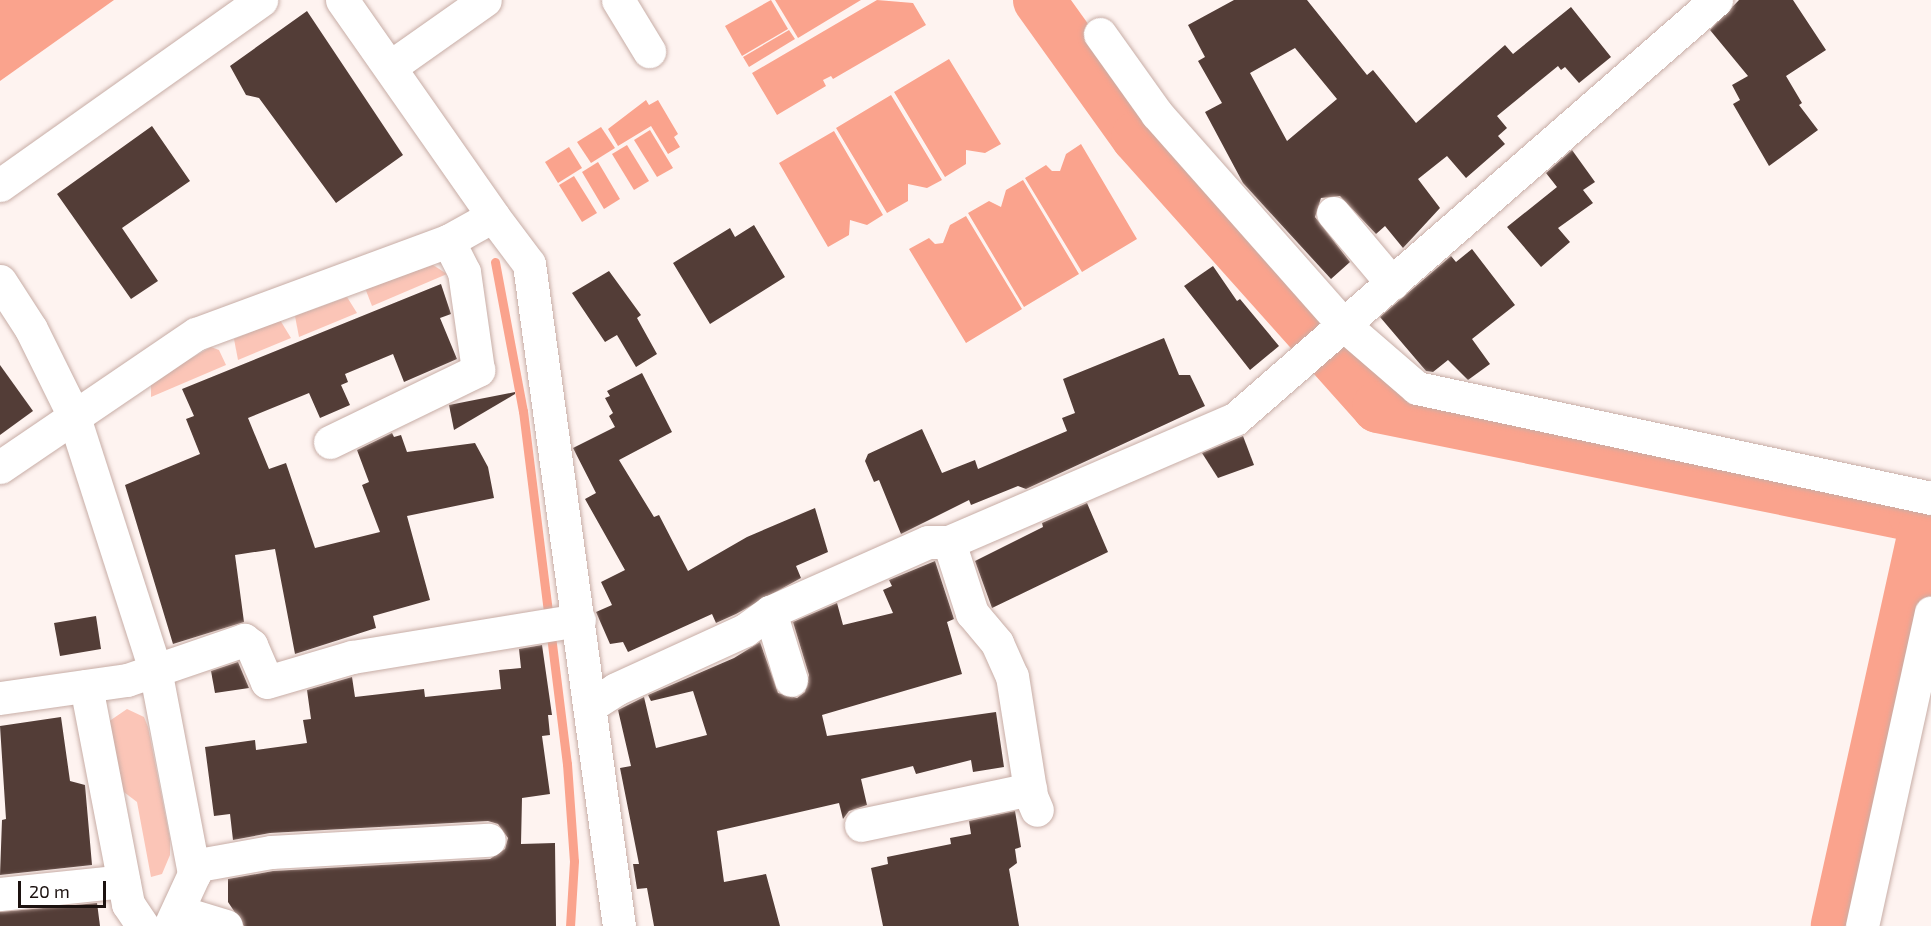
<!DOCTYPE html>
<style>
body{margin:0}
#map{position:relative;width:1931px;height:926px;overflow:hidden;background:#fef3f0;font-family:"Exo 2",sans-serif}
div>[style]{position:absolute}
.green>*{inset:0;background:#fbc5b7}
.water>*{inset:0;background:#faa38d}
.stream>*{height:9px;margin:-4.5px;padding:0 4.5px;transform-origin:4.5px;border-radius:4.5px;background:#faa38d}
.river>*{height:52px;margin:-26px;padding:0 26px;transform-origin:26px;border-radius:26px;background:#faa38d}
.building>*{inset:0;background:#533d37}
.roads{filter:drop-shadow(0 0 2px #c7ada6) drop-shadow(0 0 2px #c7ada6)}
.minor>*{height:33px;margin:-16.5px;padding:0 16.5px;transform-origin:16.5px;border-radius:16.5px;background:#fff}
span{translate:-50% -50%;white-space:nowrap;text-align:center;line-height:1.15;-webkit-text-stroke:6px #fff;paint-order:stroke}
.scale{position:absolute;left:18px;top:881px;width:88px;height:27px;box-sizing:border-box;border:3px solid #1c1210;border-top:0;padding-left:8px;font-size:18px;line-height:21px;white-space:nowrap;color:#1c1210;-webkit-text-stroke:4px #fff;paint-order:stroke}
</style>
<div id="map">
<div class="green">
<div style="clip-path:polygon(433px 265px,447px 274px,372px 306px,365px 288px)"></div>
<div style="clip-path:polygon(347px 297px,357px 313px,299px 337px,295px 316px)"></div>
<div style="clip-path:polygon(280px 320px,291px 338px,238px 360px,234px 339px)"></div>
<div style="clip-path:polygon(211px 347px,219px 350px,226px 365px,151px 397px,151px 381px)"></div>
<div style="clip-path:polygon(127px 709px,144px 717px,148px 727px,170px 839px,170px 855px,162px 874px,151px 877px,137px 802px,116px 786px,108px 722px)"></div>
</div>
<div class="water">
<div style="clip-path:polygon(0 0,114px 0,0 81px)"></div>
<div style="clip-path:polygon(771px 0,788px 29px,742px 56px,725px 26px)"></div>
<div style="clip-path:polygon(775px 0,861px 0,798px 38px)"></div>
<div style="clip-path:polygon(877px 0,913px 3px,926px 25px,833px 79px,831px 76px,823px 80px,826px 86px,777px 115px,752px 73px)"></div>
<div style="clip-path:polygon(789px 30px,795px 39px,749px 67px,743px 57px)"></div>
<div style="clip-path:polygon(949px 59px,1001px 144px,985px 153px,966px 150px,966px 164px,945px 177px,894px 92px)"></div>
<div style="clip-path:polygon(891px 95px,942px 180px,927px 188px,908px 184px,908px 201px,887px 213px,836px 128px)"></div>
<div style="clip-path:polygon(646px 100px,649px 105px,658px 100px,678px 134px,674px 137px,680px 147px,668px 154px,651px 126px,618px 146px,608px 129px)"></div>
<div style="clip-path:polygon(601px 127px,615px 148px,591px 163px,577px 142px)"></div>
<div style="clip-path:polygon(650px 130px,673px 168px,657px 177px,634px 140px)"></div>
<div style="clip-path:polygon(834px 131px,883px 215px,867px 225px,850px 220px,849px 235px,828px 247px,779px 163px)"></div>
<div style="clip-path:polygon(1081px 144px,1137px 239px,1082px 272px,1025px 178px,1046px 165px,1052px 171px,1060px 171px,1066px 154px)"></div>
<div style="clip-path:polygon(627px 145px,649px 181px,634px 190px,612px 154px)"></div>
<div style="clip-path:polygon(569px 147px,582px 168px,558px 183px,545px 162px)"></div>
<div style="clip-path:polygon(598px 162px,620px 199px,604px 209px,582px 172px)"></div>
<div style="clip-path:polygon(574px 176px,597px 213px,582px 222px,559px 185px)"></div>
<div style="clip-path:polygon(1023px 180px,1079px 274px,1024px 307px,968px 213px,989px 201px,1001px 207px,1006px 190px)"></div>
<div style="clip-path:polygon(966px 216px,1022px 309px,966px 343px,909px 249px,929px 238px,935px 244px,943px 243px,950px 225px)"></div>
</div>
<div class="stream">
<div style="left:495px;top:262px;width:152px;rotate:79.4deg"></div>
<div style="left:523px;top:411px;width:356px;rotate:82.9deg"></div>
<div style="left:567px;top:764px;width:97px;rotate:85.9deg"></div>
<div style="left:574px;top:861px;width:65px;rotate:93.5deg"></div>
</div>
<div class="river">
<div style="left:1039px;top:0;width:168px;rotate:54.4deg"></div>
<div style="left:1137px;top:137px;width:362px;rotate:48.2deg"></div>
<div style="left:1378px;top:407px;width:548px;rotate:11.47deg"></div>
<div style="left:1915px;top:516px;width:18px;rotate:61deg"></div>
<div style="left:1924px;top:532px;width:403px;rotate:102.5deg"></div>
</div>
<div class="building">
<div style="clip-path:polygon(evenodd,1234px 0,1307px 0,1367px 75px,1373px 70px,1416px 123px,1505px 45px,1513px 54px,1571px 7px,1611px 57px,1579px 83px,1565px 67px,1561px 70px,1558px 66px,1497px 116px,1507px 128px,1498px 136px,1505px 144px,1466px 178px,1447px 156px,1418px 179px,1440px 208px,1403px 248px,1385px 226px,1376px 234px,1340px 196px,1321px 198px,1315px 217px,1350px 262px,1331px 279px,1243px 183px,1205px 112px,1222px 103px,1198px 61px,1205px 57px,1188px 25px,1234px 0,1295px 48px,1337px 99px,1287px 141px,1250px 73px,1295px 48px)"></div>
<div style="clip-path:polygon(1739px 0,1793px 0,1826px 50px,1786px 76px,1802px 103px,1799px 105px,1818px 130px,1769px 166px,1733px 104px,1740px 100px,1732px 85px,1748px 76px,1710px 30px)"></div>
<div style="clip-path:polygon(307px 11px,403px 155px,336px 203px,259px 98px,246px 95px,230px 66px)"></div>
<div style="clip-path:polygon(152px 126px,190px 181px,122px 228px,158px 281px,131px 299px,57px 194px)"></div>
<div style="clip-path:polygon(1572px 150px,1595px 182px,1583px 190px,1593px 203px,1558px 228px,1570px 242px,1541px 267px,1507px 227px,1557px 187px,1546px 173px)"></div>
<div style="clip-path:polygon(754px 225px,785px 277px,710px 324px,673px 263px,730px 228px,735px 237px)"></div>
<div style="clip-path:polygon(1472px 249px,1515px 305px,1472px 339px,1490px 364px,1468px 380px,1448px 360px,1433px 372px,1426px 371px,1380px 317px,1451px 256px,1456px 262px)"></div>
<div style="clip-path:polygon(1213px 266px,1237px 301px,1240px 299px,1279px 346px,1250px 370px,1184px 286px)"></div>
<div style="clip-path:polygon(609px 271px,641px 315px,637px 318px,657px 354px,636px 367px,617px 335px,605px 342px,572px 293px)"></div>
<div style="clip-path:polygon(441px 284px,451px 314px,440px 318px,457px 359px,404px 382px,393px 354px,345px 374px,348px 382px,341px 385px,350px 405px,320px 418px,309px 393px,248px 418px,269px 469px,286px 463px,315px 548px,380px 532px,362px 485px,369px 482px,357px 450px,392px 433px,394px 437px,401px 435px,407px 452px,475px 443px,488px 467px,494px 498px,407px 516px,430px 600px,373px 616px,376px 628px,295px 654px,275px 549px,235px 555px,244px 622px,173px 644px,125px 485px,200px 454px,186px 419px,194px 416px,182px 389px)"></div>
<div style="clip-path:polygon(1164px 338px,1179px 375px,1190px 375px,1205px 406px,1026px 489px,1018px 486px,971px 505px,969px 500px,901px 534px,879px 480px,874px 482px,865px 461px,868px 454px,922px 429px,942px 473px,975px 460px,978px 469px,1067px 431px,1062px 418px,1075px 413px,1063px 379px)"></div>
<div style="clip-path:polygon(0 365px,33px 411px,0 435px)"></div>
<div style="clip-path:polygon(642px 373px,672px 432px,619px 460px,654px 517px,659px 515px,688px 571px,747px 537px,815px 508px,828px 552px,796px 566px,801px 578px,736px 614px,716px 623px,712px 614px,628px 652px,623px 642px,610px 644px,596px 612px,612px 605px,601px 582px,625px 570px,585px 499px,596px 493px,573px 448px,615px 427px,609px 416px,613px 413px,605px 398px,610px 396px,607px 391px)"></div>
<div style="clip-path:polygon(515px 392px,515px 394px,454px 430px,449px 405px)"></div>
<div style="clip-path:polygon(1243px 436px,1254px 465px,1218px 478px,1202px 453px)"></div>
<div style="clip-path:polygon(1087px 503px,1108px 552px,992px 608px,975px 561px,1043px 527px,1042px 523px)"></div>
<div style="clip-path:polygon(935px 561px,954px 619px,947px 622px,962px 674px,822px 715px,827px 736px,996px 712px,1004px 767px,973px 772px,971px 760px,916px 774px,913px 766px,861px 779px,867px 805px,849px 811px,843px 819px,839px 803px,717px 831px,724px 882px,766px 874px,780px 926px,654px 926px,647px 888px,637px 889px,633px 864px,639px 864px,620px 768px,631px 766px,618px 710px,644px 697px,656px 748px,707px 735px,693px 691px,651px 701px,648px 695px,734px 658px,760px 642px,778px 693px,797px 698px,805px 692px,809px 675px,793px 622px,837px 603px,843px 625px,893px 613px,883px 590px,892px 586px,889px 580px)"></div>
<div style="clip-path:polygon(96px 616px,101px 649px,60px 656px,54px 623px)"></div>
<div style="clip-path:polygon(542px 645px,552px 715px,548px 715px,550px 735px,542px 736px,550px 794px,522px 798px,521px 844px,555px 843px,556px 926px,244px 926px,228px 902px,228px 879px,273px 871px,490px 859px,505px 849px,508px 838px,498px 824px,488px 821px,270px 833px,233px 840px,230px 814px,214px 816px,205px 747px,255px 740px,256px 750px,307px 743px,303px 720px,311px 719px,307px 690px,352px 677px,355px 697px,424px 689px,425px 697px,501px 689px,499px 670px,521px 668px,519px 649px)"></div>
<div style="clip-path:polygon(238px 662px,249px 688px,215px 693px,211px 671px)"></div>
<div style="clip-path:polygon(61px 717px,70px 781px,85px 785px,92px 865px,0 875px,2px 820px,6px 819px,0 726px)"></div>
<div style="clip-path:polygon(1015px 811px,1021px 847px,1015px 849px,1017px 863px,1009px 869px,1019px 926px,883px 926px,871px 868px,888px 864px,887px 857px,951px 844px,950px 838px,971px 834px,969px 821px)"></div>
<div style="clip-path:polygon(97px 903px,100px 926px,0 926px,0 912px)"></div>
</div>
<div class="roads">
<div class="minor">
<div style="left:342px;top:0;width:264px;rotate:55deg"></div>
<div style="left:618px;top:0;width:60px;rotate:58.7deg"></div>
<div style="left:1100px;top:34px;width:98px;rotate:54.5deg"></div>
<div style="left:1157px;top:114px;width:282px;rotate:48.5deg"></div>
<div style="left:1344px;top:325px;width:96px;rotate:40.8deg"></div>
<div style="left:1417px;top:388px;width:526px;rotate:12.08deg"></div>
<div style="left:390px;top:67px;width:116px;rotate:-35.2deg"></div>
<div style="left:0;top:185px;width:320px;rotate:-35.3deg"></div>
<div style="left:1333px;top:213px;width:92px;rotate:49.9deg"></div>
<div style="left:0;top:281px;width:57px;rotate:57.1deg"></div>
<div style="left:31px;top:329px;width:95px;rotate:63.7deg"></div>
<div style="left:73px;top:414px;width:268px;rotate:72.2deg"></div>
<div style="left:155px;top:669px;width:209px;rotate:79.2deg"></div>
<div style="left:194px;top:874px;width:57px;rotate:114.8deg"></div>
<div style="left:330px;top:442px;width:165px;rotate:-25.9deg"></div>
<div style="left:478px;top:370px;width:99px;rotate:-98.1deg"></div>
<div style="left:464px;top:272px;width:35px;rotate:-117deg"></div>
<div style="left:0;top:467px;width:237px;rotate:-34.2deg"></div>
<div style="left:196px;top:334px;width:269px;rotate:-20.3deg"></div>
<div style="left:448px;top:241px;width:51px;rotate:-29.1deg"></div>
<div style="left:493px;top:216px;width:60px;rotate:53.1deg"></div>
<div style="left:529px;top:264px;width:668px;rotate:82.26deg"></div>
<div style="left:949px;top:542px;width:75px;rotate:72.1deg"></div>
<div style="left:972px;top:613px;width:39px;rotate:50deg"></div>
<div style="left:997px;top:643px;width:36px;rotate:66deg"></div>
<div style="left:1012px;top:676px;width:121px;rotate:81deg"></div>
<div style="left:1031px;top:796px;width:15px;rotate:67deg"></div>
<div style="left:770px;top:612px;width:71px;rotate:72.8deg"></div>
<div style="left:86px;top:686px;width:222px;rotate:79.1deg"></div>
<div style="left:128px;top:904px;width:27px;rotate:56deg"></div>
<div style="left:0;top:698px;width:128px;rotate:-8.1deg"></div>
<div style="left:127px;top:680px;width:124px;rotate:-18.9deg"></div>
<div style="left:244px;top:640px;width:9px;rotate:36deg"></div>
<div style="left:251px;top:645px;width:40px;rotate:66.6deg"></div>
<div style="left:267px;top:682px;width:89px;rotate:-16.4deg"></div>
<div style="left:352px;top:657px;width:230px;rotate:-9.3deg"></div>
<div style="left:590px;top:706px;width:31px;rotate:-33deg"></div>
<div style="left:616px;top:689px;width:142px;rotate:-24.6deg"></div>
<div style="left:745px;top:630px;width:31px;rotate:-36deg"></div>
<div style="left:770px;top:612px;width:173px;rotate:-23.9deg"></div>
<div style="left:928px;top:542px;width:21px"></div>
<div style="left:949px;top:542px;width:311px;rotate:-23.3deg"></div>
<div style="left:1235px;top:419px;width:638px;rotate:-41.06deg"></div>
<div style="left:861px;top:825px;width:173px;rotate:-12deg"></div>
<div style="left:193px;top:866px;width:79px;rotate:-10.2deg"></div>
<div style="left:271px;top:852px;width:218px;rotate:-3.2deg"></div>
<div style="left:0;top:894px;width:124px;rotate:-6deg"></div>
<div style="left:180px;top:912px;width:48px;rotate:16.9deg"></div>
<div style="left:1862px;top:926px;width:321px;rotate:-77.6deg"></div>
</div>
</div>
<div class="scale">20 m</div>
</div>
